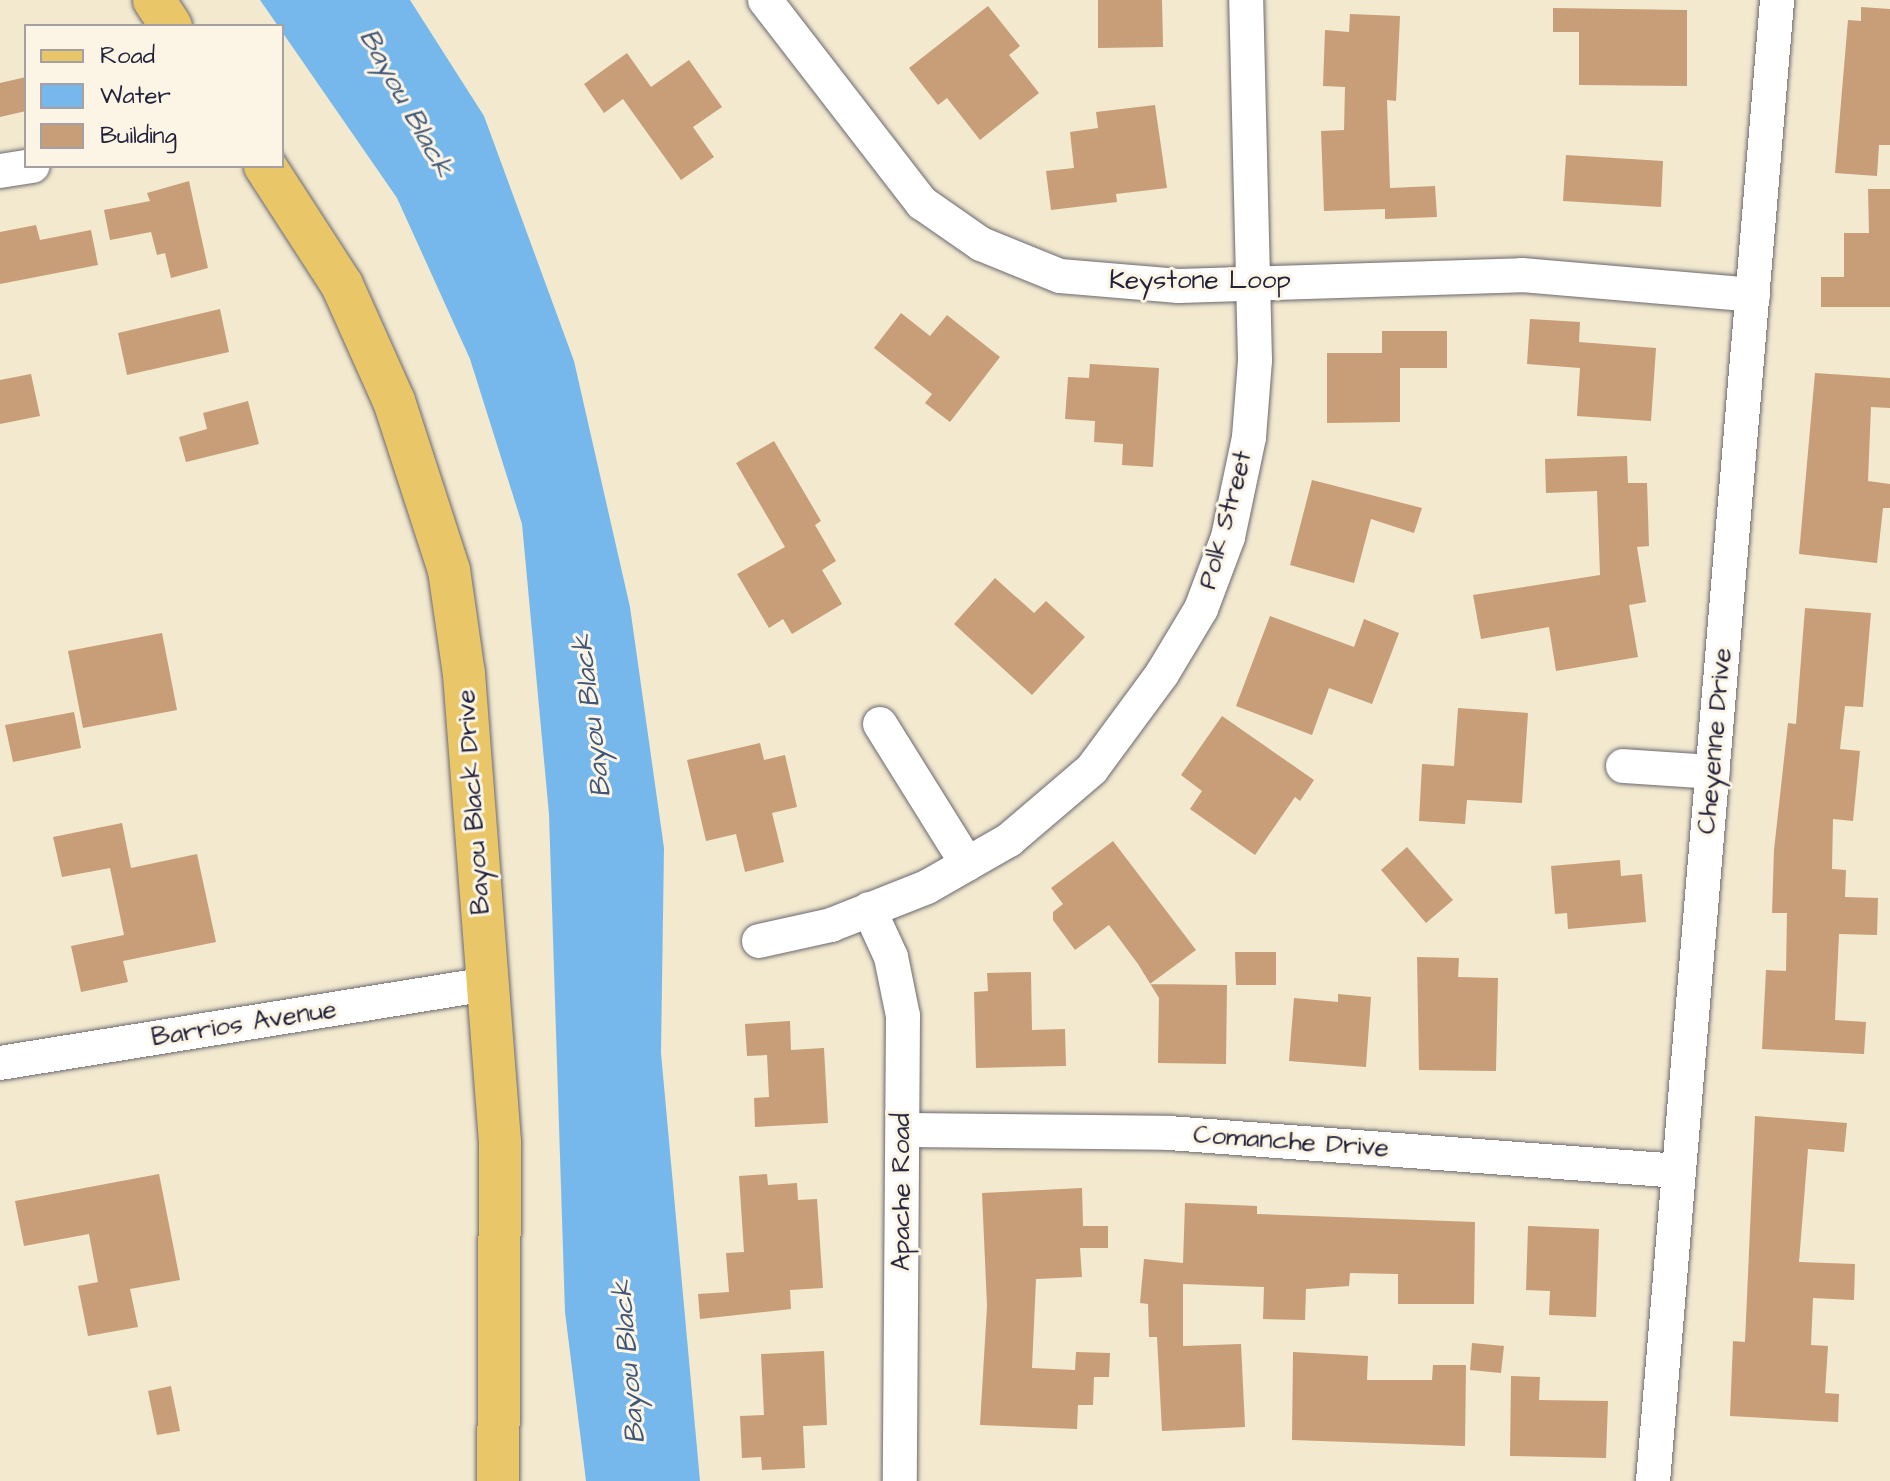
<!DOCTYPE html>
<style>
body{margin:0}
#map{position:relative;width:1890px;height:1481px;overflow:hidden;background:#f2e9cf;font-family:"Architects Daughter",sans-serif}
div>[style]{position:absolute}
.water>*{inset:0;background:#77b8ec}
.building>*{inset:0;background:#c79e77}
.roads{filter:drop-shadow(0 0 2px #6b686f) drop-shadow(0 0 2px #6b686f)}
.minor>*{height:34px;margin:-17px;padding:0 17px;transform-origin:17px;border-radius:17px;background:#fff}
.major>*{height:42px;margin:-21px;padding:0 21px;transform-origin:21px;border-radius:21px;background:#e9c769}
span{translate:-50% -50%;white-space:nowrap;text-align:center;line-height:1.15;-webkit-text-stroke:6px #fcf5e5;paint-order:stroke}
.street-label{font-size:26px;color:#22223b}
.water-label{font-size:28px;color:#405679;font-style:italic}
.legend{position:absolute;left:24px;top:24px;width:260px;height:144px;box-sizing:border-box;background:#fcf5e5;border:2px solid #a5a1a1;margin:0;padding:10px 14px;list-style:none;font-size:24px;color:#22223b}
.legend li{display:flex;align-items:center;gap:16px;height:40px}
.legend b{width:40px;border:2px solid #a5a1a1}
</style>
<div id="map">
<div class="water">
<div style="clip-path:polygon(260px 0,410px 0,484px 116px,574px 361px,630px 607px,664px 848px,661px 1053px,700px 1481px,586px 1481px,565px 1312px,549px 814px,522px 524px,470px 359px,397px 198px)"></div>
</div>
<div class="building">
<div style="clip-path:polygon(1098px 0,1162px 0,1163px 47px,1098px 48px)"></div>
<div style="clip-path:polygon(988px 6px,1020px 46px,1009px 55px,1039px 93px,980px 140px,947px 98px,938px 105px,909px 68px)"></div>
<div style="clip-path:polygon(1861px 7px,1890px 9px,1890px 145px,1879px 145px,1877px 176px,1835px 173px,1848px 20px,1861px 21px)"></div>
<div style="clip-path:polygon(1553px 8px,1687px 10px,1687px 86px,1579px 85px,1579px 32px,1553px 32px)"></div>
<div style="clip-path:polygon(1350px 14px,1400px 16px,1396px 101px,1387px 100px,1390px 188px,1435px 186px,1437px 217px,1385px 219px,1385px 209px,1324px 211px,1321px 131px,1344px 130px,1345px 87px,1323px 86px,1325px 30px,1349px 32px)"></div>
<div style="clip-path:polygon(627px 53px,651px 87px,689px 60px,722px 107px,693px 127px,714px 157px,681px 180px,623px 99px,604px 113px,584px 84px)"></div>
<div style="clip-path:polygon(26px 77px,26px 111px,0 117px,0 83px)"></div>
<div style="clip-path:polygon(1155px 105px,1167px 188px,1116px 194px,1117px 202px,1051px 210px,1046px 171px,1074px 168px,1070px 132px,1098px 128px,1096px 112px)"></div>
<div style="clip-path:polygon(1566px 155px,1663px 161px,1661px 207px,1563px 201px)"></div>
<div style="clip-path:polygon(189px 181px,208px 268px,171px 278px,165px 253px,157px 255px,151px 232px,110px 240px,104px 210px,150px 201px,147px 193px)"></div>
<div style="clip-path:polygon(1868px 189px,1890px 189px,1890px 307px,1821px 307px,1821px 277px,1844px 277px,1844px 233px,1869px 233px)"></div>
<div style="clip-path:polygon(36px 225px,40px 240px,91px 230px,98px 265px,0 284px,0 232px)"></div>
<div style="clip-path:polygon(220px 309px,229px 352px,127px 375px,118px 333px)"></div>
<div style="clip-path:polygon(901px 313px,930px 336px,947px 315px,1000px 357px,950px 422px,925px 403px,932px 394px,874px 348px)"></div>
<div style="clip-path:polygon(1530px 319px,1580px 322px,1579px 342px,1656px 348px,1651px 421px,1577px 416px,1580px 368px,1527px 364px)"></div>
<div style="clip-path:polygon(1382px 331px,1447px 331px,1447px 368px,1400px 368px,1400px 422px,1327px 423px,1327px 353px,1382px 353px)"></div>
<div style="clip-path:polygon(1090px 364px,1159px 368px,1153px 467px,1122px 465px,1123px 444px,1094px 442px,1095px 421px,1065px 419px,1068px 377px,1089px 378px)"></div>
<div style="clip-path:polygon(1815px 373px,1890px 378px,1890px 408px,1871px 407px,1868px 481px,1890px 484px,1890px 508px,1883px 508px,1877px 563px,1799px 554px)"></div>
<div style="clip-path:polygon(31px 374px,40px 416px,0 424px,0 380px)"></div>
<div style="clip-path:polygon(248px 401px,259px 444px,186px 462px,179px 437px,207px 429px,203px 413px)"></div>
<div style="clip-path:polygon(774px 441px,821px 521px,815px 525px,836px 561px,822px 570px,842px 604px,792px 634px,783px 619px,769px 628px,737px 574px,785px 547px,736px 463px)"></div>
<div style="clip-path:polygon(1627px 456px,1628px 483px,1647px 483px,1649px 546px,1637px 547px,1646px 602px,1629px 605px,1638px 657px,1556px 671px,1549px 627px,1481px 639px,1473px 595px,1600px 575px,1597px 491px,1546px 493px,1545px 459px)"></div>
<div style="clip-path:polygon(1312px 480px,1422px 508px,1414px 533px,1371px 519px,1354px 583px,1290px 565px)"></div>
<div style="clip-path:polygon(995px 578px,1034px 613px,1046px 601px,1085px 637px,1032px 695px,954px 624px)"></div>
<div style="clip-path:polygon(1805px 608px,1871px 613px,1863px 707px,1845px 706px,1840px 749px,1860px 751px,1853px 821px,1833px 819px,1832px 869px,1846px 870px,1845px 897px,1878px 898px,1877px 935px,1839px 934px,1835px 1020px,1866px 1022px,1864px 1054px,1762px 1049px,1766px 970px,1786px 971px,1787px 913px,1772px 913px,1774px 850px,1788px 723px,1796px 724px)"></div>
<div style="clip-path:polygon(1270px 616px,1354px 647px,1364px 619px,1399px 633px,1372px 704px,1329px 688px,1312px 735px,1236px 706px)"></div>
<div style="clip-path:polygon(162px 633px,177px 710px,83px 728px,68px 651px)"></div>
<div style="clip-path:polygon(1458px 708px,1528px 713px,1522px 803px,1467px 800px,1465px 824px,1419px 821px,1422px 764px,1454px 766px)"></div>
<div style="clip-path:polygon(74px 712px,81px 748px,13px 762px,5px 725px)"></div>
<div style="clip-path:polygon(1222px 716px,1314px 780px,1300px 801px,1295px 797px,1255px 855px,1190px 809px,1202px 791px,1181px 775px)"></div>
<div style="clip-path:polygon(760px 743px,764px 760px,785px 755px,797px 807px,772px 813px,784px 862px,745px 872px,736px 834px,706px 841px,687px 760px)"></div>
<div style="clip-path:polygon(122px 823px,131px 868px,197px 854px,216px 942px,123px 961px,128px 982px,81px 992px,71px 946px,124px 935px,110px 868px,62px 877px,53px 837px)"></div>
<div style="clip-path:polygon(1113px 841px,1196px 950px,1150px 984px,1227px 985px,1226px 1064px,1158px 1063px,1159px 998px,1138px 964px,1109px 925px,1075px 950px,1053px 920px,1053px 912px,1063px 904px,1051px 888px)"></div>
<div style="clip-path:polygon(1407px 847px,1453px 900px,1426px 923px,1381px 870px)"></div>
<div style="clip-path:polygon(1620px 860px,1621px 876px,1642px 874px,1646px 922px,1568px 929px,1567px 913px,1555px 914px,1551px 866px)"></div>
<div style="clip-path:polygon(1235px 952px,1276px 952px,1276px 985px,1236px 985px)"></div>
<div style="clip-path:polygon(1417px 957px,1459px 958px,1458px 977px,1498px 978px,1496px 1071px,1419px 1070px)"></div>
<div style="clip-path:polygon(1031px 972px,1032px 1030px,1065px 1029px,1066px 1066px,976px 1068px,974px 992px,988px 991px,987px 973px)"></div>
<div style="clip-path:polygon(1338px 994px,1371px 997px,1366px 1067px,1289px 1061px,1294px 998px,1338px 1002px)"></div>
<div style="clip-path:polygon(790px 1021px,791px 1050px,824px 1048px,828px 1123px,755px 1127px,754px 1098px,769px 1097px,767px 1055px,747px 1056px,745px 1024px)"></div>
<div style="clip-path:polygon(1755px 1116px,1847px 1123px,1844px 1152px,1808px 1149px,1799px 1262px,1855px 1264px,1854px 1300px,1813px 1298px,1811px 1345px,1828px 1346px,1825px 1393px,1839px 1394px,1838px 1422px,1730px 1416px,1733px 1341px,1745px 1342px)"></div>
<div style="clip-path:polygon(159px 1174px,180px 1280px,130px 1289px,138px 1327px,88px 1336px,78px 1286px,98px 1282px,89px 1234px,24px 1246px,15px 1201px)"></div>
<div style="clip-path:polygon(767px 1174px,768px 1185px,797px 1183px,798px 1200px,817px 1199px,823px 1288px,790px 1290px,791px 1309px,700px 1319px,698px 1294px,729px 1292px,726px 1253px,744px 1252px,739px 1176px)"></div>
<div style="clip-path:polygon(1082px 1188px,1083px 1226px,1108px 1226px,1108px 1248px,1080px 1248px,1082px 1277px,1036px 1279px,1032px 1368px,1075px 1370px,1076px 1352px,1110px 1353px,1109px 1377px,1094px 1377px,1093px 1405px,1078px 1405px,1077px 1429px,980px 1425px,987px 1306px,982px 1193px)"></div>
<div style="clip-path:polygon(1185px 1203px,1257px 1206px,1257px 1214px,1475px 1222px,1474px 1304px,1398px 1304px,1398px 1274px,1350px 1273px,1349px 1286px,1306px 1289px,1305px 1320px,1263px 1319px,1264px 1287px,1183px 1284px,1183px 1346px,1241px 1344px,1245px 1427px,1162px 1431px,1157px 1337px,1149px 1337px,1148px 1304px,1140px 1303px,1144px 1259px,1183px 1263px)"></div>
<div style="clip-path:polygon(1528px 1226px,1599px 1229px,1596px 1317px,1549px 1315px,1550px 1291px,1526px 1290px)"></div>
<div style="clip-path:polygon(1472px 1343px,1504px 1346px,1501px 1373px,1470px 1370px)"></div>
<div style="clip-path:polygon(824px 1351px,827px 1425px,803px 1426px,805px 1468px,762px 1470px,761px 1457px,742px 1458px,740px 1416px,764px 1415px,761px 1354px)"></div>
<div style="clip-path:polygon(1293px 1352px,1368px 1356px,1367px 1380px,1432px 1380px,1433px 1365px,1466px 1365px,1465px 1446px,1292px 1440px)"></div>
<div style="clip-path:polygon(1511px 1376px,1540px 1377px,1539px 1400px,1608px 1401px,1606px 1458px,1510px 1456px)"></div>
<div style="clip-path:polygon(171px 1386px,180px 1431px,157px 1435px,148px 1391px)"></div>
</div>
<div class="roads">
<div class="minor">
<div style="left:765px;top:0;width:257px;rotate:52.3deg"></div>
<div style="left:922px;top:203px;width:72px;rotate:34.8deg"></div>
<div style="left:981px;top:244px;width:85px;rotate:22.1deg"></div>
<div style="left:1060px;top:276px;width:119px;rotate:4.8deg"></div>
<div style="left:1179px;top:286px;width:343px;rotate:-1.8deg"></div>
<div style="left:1522px;top:275px;width:232px;rotate:4.9deg"></div>
<div style="left:0;top:171px;width:33px;rotate:-9deg"></div>
<div style="left:880px;top:724px;width:165px;rotate:58.1deg"></div>
<div style="left:1623px;top:766px;width:90px;rotate:3.8deg"></div>
<div style="left:869px;top:909px;width:53px;rotate:65.4deg"></div>
<div style="left:891px;top:957px;width:60px;rotate:78.5deg"></div>
<div style="left:903px;top:1016px;width:465px;rotate:90.4deg"></div>
<div style="left:759px;top:941px;width:74px;rotate:-12.5deg"></div>
<div style="left:831px;top:925px;width:103px;rotate:-21.6deg"></div>
<div style="left:927px;top:887px;width:95px;rotate:-29.8deg"></div>
<div style="left:1009px;top:840px;width:109px;rotate:-40.5deg"></div>
<div style="left:1092px;top:769px;width:118px;rotate:-53.6deg"></div>
<div style="left:1162px;top:674px;width:76px;rotate:-59deg"></div>
<div style="left:1201px;top:609px;width:77px;rotate:-69.4deg"></div>
<div style="left:1228px;top:537px;width:102px;rotate:-78.1deg"></div>
<div style="left:1249px;top:437px;width:77px;rotate:-85.5deg"></div>
<div style="left:1255px;top:360px;width:360px;rotate:-91.4deg"></div>
<div style="left:0;top:1063px;width:494px;rotate:-9.2deg"></div>
<div style="left:903px;top:1130px;width:266px;rotate:0.6deg"></div>
<div style="left:1169px;top:1133px;width:511px;rotate:4.26deg"></div>
<div style="left:1653px;top:1481px;width:1486px;rotate:-85.21deg"></div>
</div>
<div class="major">
<div style="left:154px;top:0;width:31px;rotate:57deg"></div>
<div style="left:265px;top:166px;width:142px;rotate:57.1deg"></div>
<div style="left:342px;top:285px;width:127px;rotate:65.9deg"></div>
<div style="left:394px;top:401px;width:178px;rotate:72deg"></div>
<div style="left:449px;top:570px;width:105px;rotate:81.8deg"></div>
<div style="left:464px;top:674px;width:470px;rotate:85.6deg"></div>
<div style="left:500px;top:1143px;width:338px;rotate:90.3deg"></div>
</div>
</div>
<div class="street-label">
<span style="left:1200px;top:281px">Keystone Loop</span>
<span style="left:1226px;top:520px;rotate:-75deg">Polk Street</span>
<span style="left:1715px;top:741px;rotate:-85deg">Cheyenne Drive</span>
<span style="left:474px;top:802px;rotate:-94deg">Bayou Black Drive</span>
<span style="left:244px;top:1024px;rotate:-9deg">Barrios Avenue</span>
<span style="left:1291px;top:1142px;rotate:4deg">Comanche Drive</span>
<span style="left:902px;top:1192px;rotate:-90deg">Apache Road</span>
</div>
<div class="water-label">
<span style="left:406px;top:103px;rotate:61deg">Bayou Black</span>
<span style="left:592px;top:716px;rotate:-97deg">Bayou Black</span>
<span style="left:629px;top:1362px;rotate:-95deg">Bayou Black</span>
</div>
<ul class="legend">
<li><b style="height:10px;background:#e9c769"></b>Road</li>
<li><b style="height:22px;background:#77b8ec"></b>Water</li>
<li><b style="height:22px;background:#c79e77"></b>Building</li>
</ul>
</div>
